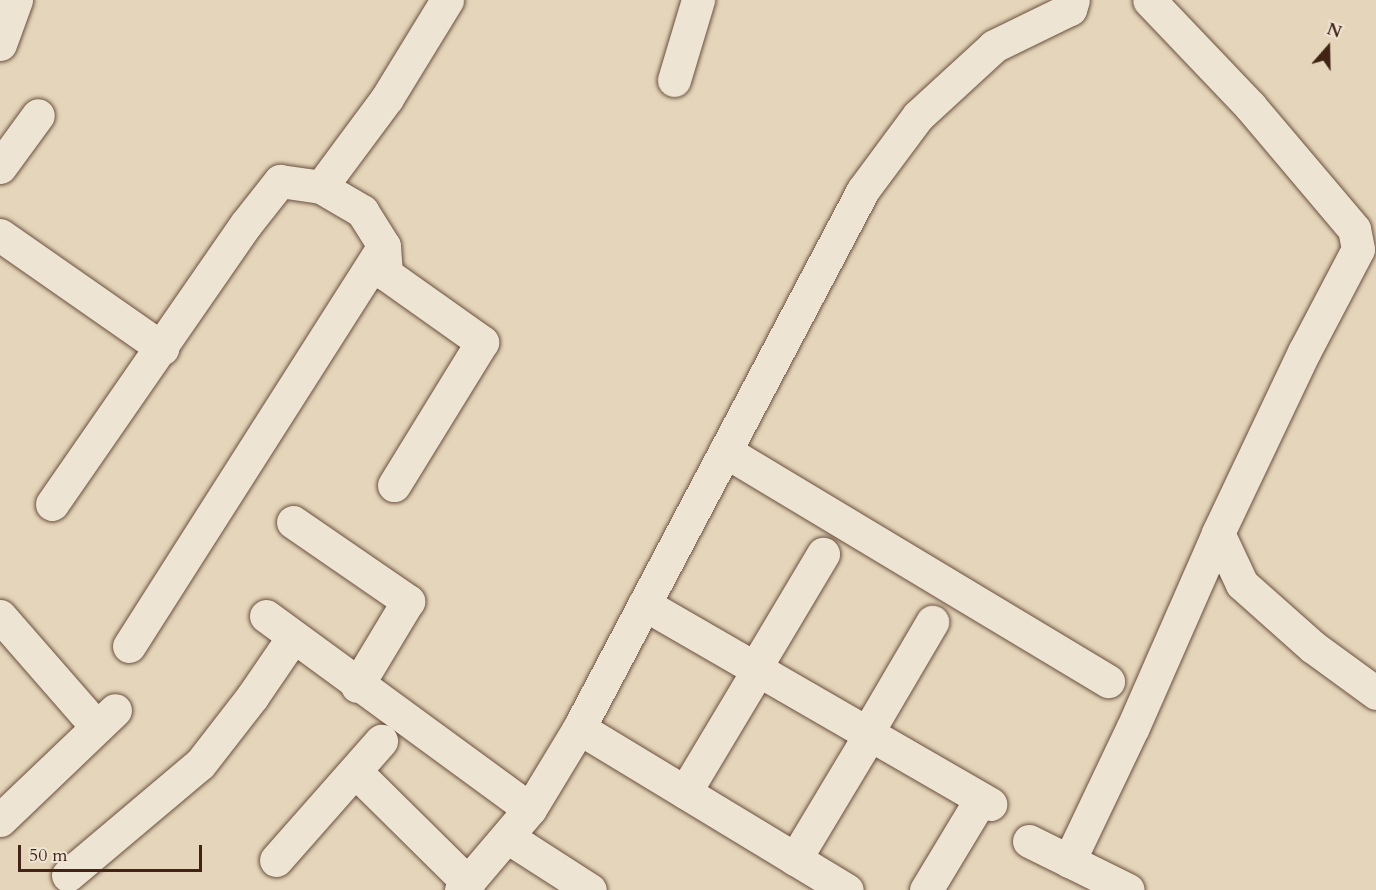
<!DOCTYPE html>
<style>
body{margin:0}
#map{position:relative;width:1376px;height:890px;overflow:hidden;background:#e5d6bb;font-family:Cardo,serif}
div>[style]{position:absolute}
.roads{filter:drop-shadow(0 0 2px #6b503e) drop-shadow(0 0 2px #6b503e)}
.minor>*{height:33px;margin:-16.5px;padding:0 16.5px;transform-origin:16.5px;border-radius:16.5px;background:#eee4d3}
span{translate:-50% -50%;white-space:nowrap;text-align:center;line-height:1.15;-webkit-text-stroke:4.5px #eee4d3;paint-order:stroke}
.north{position:absolute;left:1298px;top:18px;width:60px;height:60px;-webkit-text-stroke:4px #eee4d3;paint-order:stroke;rotate:20deg;font-size:16px;font-weight:700;line-height:24px;text-align:center;color:#422315}
.north::after{content:'';display:block;margin:auto;width:21px;height:27px;background:#422315;clip-path:polygon(50% 0,100% 100%,50% 72%,0 100%)}
.scale{position:absolute;left:18px;top:845px;width:184px;height:27px;box-sizing:border-box;border:3px solid #422315;border-top:0;padding-left:8px;font-size:18px;line-height:21px;white-space:nowrap;color:#422315;-webkit-text-stroke:4px #eee4d3;paint-order:stroke}
</style>
<div id="map">
<div class="roads">
<div class="minor">
<div style="left:0;top:44px;width:47px;rotate:-70deg"></div>
<div style="left:674px;top:80px;width:84px;rotate:-73.3deg"></div>
<div style="left:0;top:167px;width:64px;rotate:-53.8deg"></div>
<div style="left:321px;top:187px;width:48px;rotate:30.3deg"></div>
<div style="left:362px;top:211px;width:41px;rotate:57.8deg"></div>
<div style="left:384px;top:246px;width:28px;rotate:86deg"></div>
<div style="left:386px;top:274px;width:118px;rotate:35.3deg"></div>
<div style="left:482px;top:342px;width:168px;rotate:121.6deg"></div>
<div style="left:0;top:235px;width:198px;rotate:34.9deg"></div>
<div style="left:725px;top:451px;width:447px;rotate:31deg"></div>
<div style="left:52px;top:504px;width:341px;rotate:-55.3deg"></div>
<div style="left:246px;top:224px;width:55px;rotate:-51.7deg"></div>
<div style="left:280px;top:181px;width:41px;rotate:8.3deg"></div>
<div style="left:321px;top:187px;width:111px;rotate:-53.4deg"></div>
<div style="left:387px;top:98px;width:115px;rotate:-58.5deg"></div>
<div style="left:293px;top:522px;width:140px;rotate:34.5deg"></div>
<div style="left:408px;top:601px;width:99px;rotate:121deg"></div>
<div style="left:1218px;top:533px;width:56px;rotate:64.8deg"></div>
<div style="left:1242px;top:584px;width:95px;rotate:41.6deg"></div>
<div style="left:1313px;top:647px;width:78px;rotate:36.1deg"></div>
<div style="left:644px;top:604px;width:400px;rotate:30deg"></div>
<div style="left:0;top:616px;width:147px;rotate:48.9deg"></div>
<div style="left:266px;top:616px;width:327px;rotate:36.2deg"></div>
<div style="left:129px;top:646px;width:474px;rotate:-57.5deg"></div>
<div style="left:755px;top:668px;width:133px;rotate:-59.2deg"></div>
<div style="left:579px;top:728px;width:313px;rotate:31.2deg"></div>
<div style="left:867px;top:733px;width:129px;rotate:-59.6deg"></div>
<div style="left:355px;top:771px;width:159px;rotate:44.7deg"></div>
<div style="left:468px;top:883px;width:7px;rotate:98deg"></div>
<div style="left:685px;top:792px;width:142px;rotate:-59.1deg"></div>
<div style="left:0;top:820px;width:159px;rotate:-43.7deg"></div>
<div style="left:509px;top:838px;width:96px;rotate:32.7deg"></div>
<div style="left:1029px;top:841px;width:110px;rotate:26.3deg"></div>
<div style="left:795px;top:859px;width:146px;rotate:-59deg"></div>
<div style="left:276px;top:860px;width:159px;rotate:-48.6deg"></div>
<div style="left:1069px;top:861px;width:148px;rotate:-64.5deg"></div>
<div style="left:1133px;top:727px;width:212px;rotate:-66.3deg"></div>
<div style="left:1218px;top:533px;width:200px;rotate:-64.6deg"></div>
<div style="left:1304px;top:352px;width:116px;rotate:-62.3deg"></div>
<div style="left:1358px;top:249px;width:20px;rotate:-101deg"></div>
<div style="left:1354px;top:229px;width:161px;rotate:-130.2deg"></div>
<div style="left:1250px;top:106px;width:146px;rotate:-133.6deg"></div>
<div style="left:68px;top:875px;width:172px;rotate:-40.1deg"></div>
<div style="left:200px;top:764px;width:85px;rotate:-52.2deg"></div>
<div style="left:252px;top:697px;width:73px;rotate:-55.7deg"></div>
<div style="left:461px;top:890px;width:106px;rotate:-49.6deg"></div>
<div style="left:530px;top:809px;width:95px;rotate:-58.8deg"></div>
<div style="left:579px;top:728px;width:608px;rotate:-62.17deg"></div>
<div style="left:863px;top:190px;width:92px;rotate:-53.4deg"></div>
<div style="left:918px;top:116px;width:103px;rotate:-42.6deg"></div>
<div style="left:994px;top:46px;width:85px;rotate:-26deg"></div>
<div style="left:1070px;top:9px;width:9px;rotate:-72deg"></div>
<div style="left:926px;top:890px;width:106px;rotate:-58.9deg"></div>
</div>
</div>
<div class="north">N</div>
<div class="scale">50 m</div>
</div>
